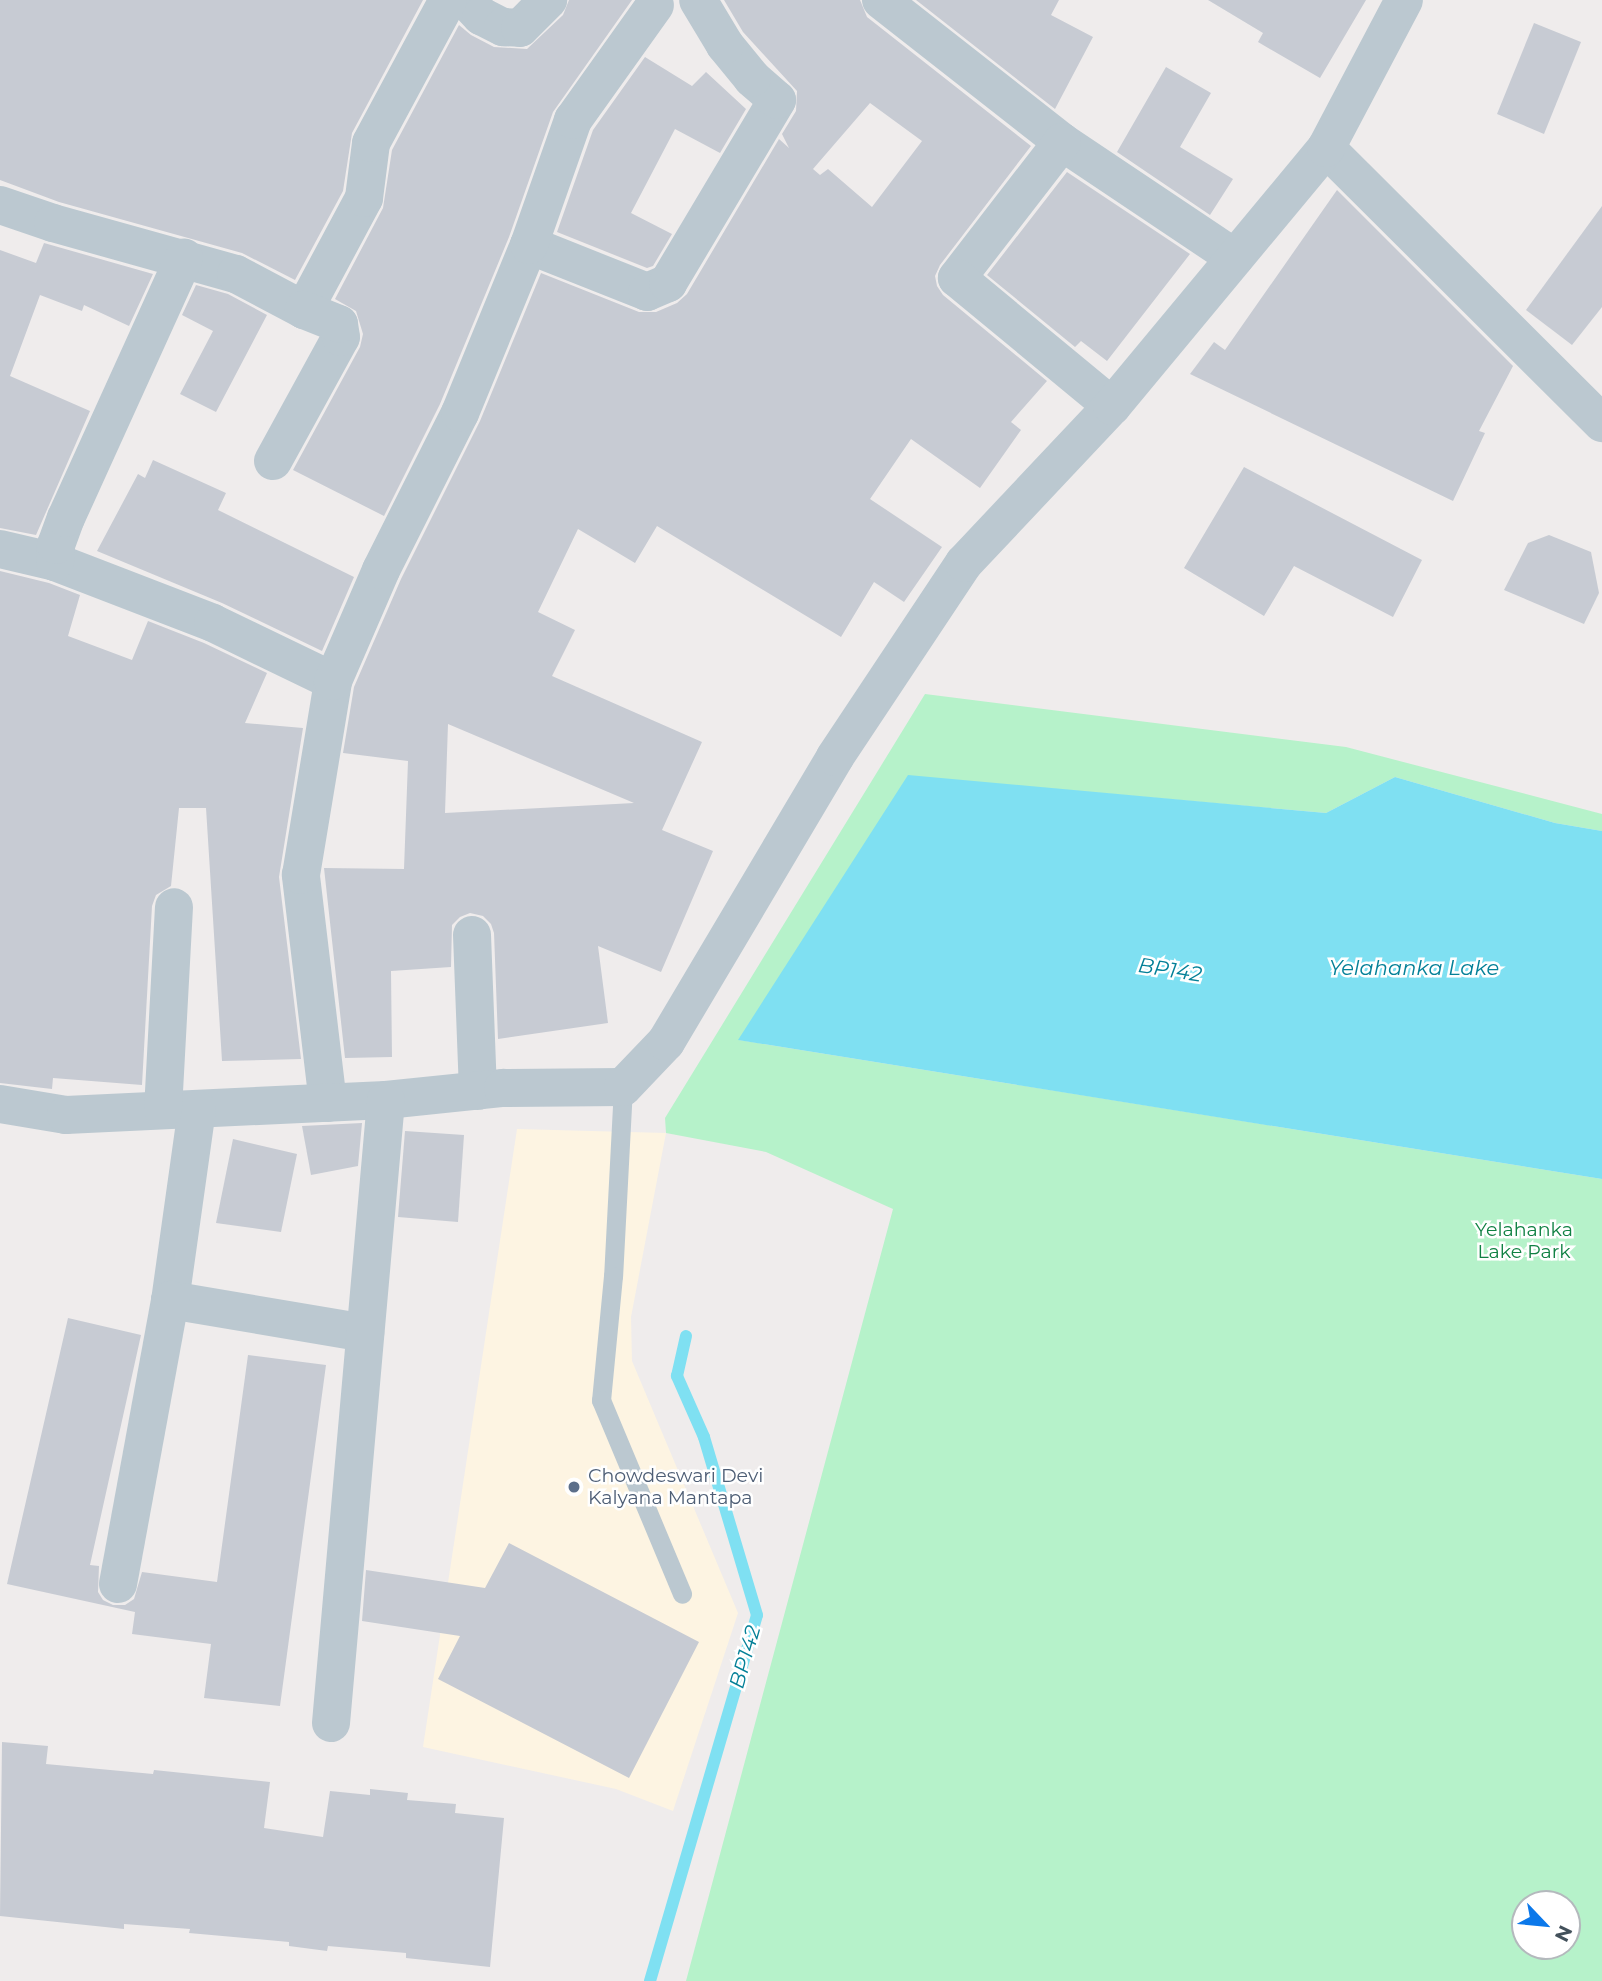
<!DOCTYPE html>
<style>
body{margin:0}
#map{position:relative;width:1602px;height:1981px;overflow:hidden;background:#efecec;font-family:Montserrat,sans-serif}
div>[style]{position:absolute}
.commercial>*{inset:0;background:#fdf4e2}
.green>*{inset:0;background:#b6f2ca}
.water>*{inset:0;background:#7fe0f2}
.stream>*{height:12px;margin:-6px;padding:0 6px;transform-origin:6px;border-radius:6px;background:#7fe0f2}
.building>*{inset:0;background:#c7cbd3}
.service>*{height:19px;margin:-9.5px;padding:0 9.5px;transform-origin:9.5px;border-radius:9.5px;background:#bbc8d0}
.minor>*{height:38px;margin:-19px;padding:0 19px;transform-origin:19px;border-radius:19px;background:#bbc8d0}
.dots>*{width:19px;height:19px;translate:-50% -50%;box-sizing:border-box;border:4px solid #fff;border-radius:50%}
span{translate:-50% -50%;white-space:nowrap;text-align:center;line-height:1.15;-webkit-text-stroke:5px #fff;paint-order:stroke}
.park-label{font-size:19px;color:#108143}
.service-label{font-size:19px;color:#4e5e75}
.left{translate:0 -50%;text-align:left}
.water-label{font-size:21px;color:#048098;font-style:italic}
.north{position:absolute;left:1511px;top:1890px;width:70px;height:70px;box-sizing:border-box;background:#fff;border:2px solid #b4b9bd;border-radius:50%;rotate:116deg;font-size:19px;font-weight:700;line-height:28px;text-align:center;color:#43515b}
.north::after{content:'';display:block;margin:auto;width:24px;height:32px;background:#0b78ea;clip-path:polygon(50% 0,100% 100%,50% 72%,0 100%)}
</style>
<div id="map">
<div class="commercial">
<div style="clip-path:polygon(517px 1129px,666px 1133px,631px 1317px,632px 1361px,738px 1613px,673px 1811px,616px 1789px,423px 1747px)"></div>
</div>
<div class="green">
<div style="clip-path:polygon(evenodd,925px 694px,1346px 747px,1602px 814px,1602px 831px,1555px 823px,1395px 777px,1326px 813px,909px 776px,739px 1040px,1602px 1179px,1602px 1981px,686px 1981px,893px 1209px,766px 1152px,666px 1133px,665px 1118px,925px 694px,1525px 1904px,1567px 1904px,1567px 1946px,1525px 1946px,1525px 1904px)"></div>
</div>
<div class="water">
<div style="clip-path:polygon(908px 775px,1326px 813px,1395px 777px,1555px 823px,1602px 831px,1602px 1179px,738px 1040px)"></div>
</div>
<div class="stream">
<div style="left:650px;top:1981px;width:381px;rotate:-73.7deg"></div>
<div style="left:757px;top:1615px;width:186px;rotate:-106.6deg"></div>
<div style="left:704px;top:1437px;width:67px;rotate:-113.9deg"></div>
<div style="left:677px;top:1376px;width:41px;rotate:-77.3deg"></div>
</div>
<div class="building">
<div style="clip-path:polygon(0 0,423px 0,352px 133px,343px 191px,295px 280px,242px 253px,59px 202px,0 180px)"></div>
<div style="clip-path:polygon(569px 0,632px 0,553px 112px,509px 237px,440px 404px,384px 516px,293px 470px,360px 347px,363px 334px,356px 311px,335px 299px,383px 208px,392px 150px,459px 25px,471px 35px,494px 47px,527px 49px,563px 15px)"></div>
<div style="clip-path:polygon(evenodd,724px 0,860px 0,867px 17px,1031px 146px,940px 265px,935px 276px,937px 286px,943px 295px,1047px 381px,1011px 422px,1021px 430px,980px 488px,911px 439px,870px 499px,942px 547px,904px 602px,874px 582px,841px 637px,657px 526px,635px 563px,578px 529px,538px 612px,575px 630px,552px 676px,702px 742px,662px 830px,713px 851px,661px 972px,598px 946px,608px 1023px,498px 1039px,494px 933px,491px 924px,483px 916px,470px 913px,460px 917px,452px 925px,451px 967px,391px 971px,392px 1057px,345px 1058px,324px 868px,404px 869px,408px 761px,343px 753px,354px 687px,401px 579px,480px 421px,541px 273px,639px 312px,656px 312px,677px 303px,687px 294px,779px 139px,789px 148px,782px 134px,796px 111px,797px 91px,743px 32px,724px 0,870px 103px,922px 141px,872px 207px,828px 169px,820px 175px,813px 169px,870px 103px,724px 0,448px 724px,634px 803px,445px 813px,448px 724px)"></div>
<div style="clip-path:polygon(916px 0,1059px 0,1051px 15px,1093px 37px,1055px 109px)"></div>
<div style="clip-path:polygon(1208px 0,1366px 0,1320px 78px,1258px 42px,1263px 33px)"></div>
<div style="clip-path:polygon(1534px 23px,1581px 42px,1544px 134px,1497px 114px)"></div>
<div style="clip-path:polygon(645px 57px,692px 86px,706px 72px,746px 109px,720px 153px,675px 129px,631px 213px,672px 234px,653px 266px,647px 268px,557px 232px,593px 130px)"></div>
<div style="clip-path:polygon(1166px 67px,1211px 93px,1180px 147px,1233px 179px,1210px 215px,1117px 152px)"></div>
<div style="clip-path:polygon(1067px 172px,1190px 254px,1107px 361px,1081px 341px,1075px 347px,987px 275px)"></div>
<div style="clip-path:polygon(1337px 190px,1513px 366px,1479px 431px,1485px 433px,1453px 501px,1190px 374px,1214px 342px,1225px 350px)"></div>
<div style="clip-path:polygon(1602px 206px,1602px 307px,1572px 345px,1526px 310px)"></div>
<div style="clip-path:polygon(44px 243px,153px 274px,129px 326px,84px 305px,82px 311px,40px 295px,10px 376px,90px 411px,36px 535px,0 528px,0 250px,36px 263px)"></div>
<div style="clip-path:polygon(196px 285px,228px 294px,267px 315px,216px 412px,180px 394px,213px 331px,182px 315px)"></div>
<div style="clip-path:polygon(153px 460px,226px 493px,218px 510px,354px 577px,322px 651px,222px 603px,97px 551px,138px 474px,145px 478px)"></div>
<div style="clip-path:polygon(1244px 467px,1422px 560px,1393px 617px,1294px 566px,1264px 616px,1184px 568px)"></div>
<div style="clip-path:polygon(1549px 535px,1591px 552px,1599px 593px,1584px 624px,1504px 590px,1528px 543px)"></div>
<div style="clip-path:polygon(0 571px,49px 583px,80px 595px,68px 636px,132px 660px,148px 621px,204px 643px,267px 673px,245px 723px,303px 728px,279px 877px,301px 1059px,222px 1061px,206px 808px,179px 808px,171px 886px,156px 895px,152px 906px,142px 1085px,53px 1078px,52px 1089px,0 1083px)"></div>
<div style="clip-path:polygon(362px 1123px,358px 1166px,311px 1175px,302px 1126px)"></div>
<div style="clip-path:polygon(405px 1131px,464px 1135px,458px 1222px,398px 1217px)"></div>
<div style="clip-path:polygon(233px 1139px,297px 1154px,281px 1232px,216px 1223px)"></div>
<div style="clip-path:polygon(68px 1318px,141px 1335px,90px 1565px,99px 1566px,98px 1592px,103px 1600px,113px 1605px,125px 1605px,134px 1599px,142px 1572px,217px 1582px,248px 1355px,326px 1365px,280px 1706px,204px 1698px,211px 1644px,132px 1634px,135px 1612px,7px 1584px)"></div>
<div style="clip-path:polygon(509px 1543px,699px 1642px,629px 1778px,438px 1679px,460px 1636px,362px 1621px,366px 1570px,485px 1588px)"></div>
<div style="clip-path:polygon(2px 1742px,48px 1746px,46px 1764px,153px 1774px,154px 1770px,270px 1782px,264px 1828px,323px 1837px,330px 1791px,370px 1795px,370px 1789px,408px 1793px,407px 1800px,456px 1804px,455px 1813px,504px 1818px,490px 1967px,406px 1958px,406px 1953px,328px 1946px,327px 1951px,289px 1946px,289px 1942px,189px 1933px,190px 1929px,124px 1924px,124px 1929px,0 1916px)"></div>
</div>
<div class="service">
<div style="left:623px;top:1087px;width:189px;rotate:93deg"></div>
<div style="left:613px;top:1276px;width:125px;rotate:95.5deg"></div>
<div style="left:601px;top:1400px;width:210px;rotate:67.3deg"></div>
</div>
<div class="minor">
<div style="left:466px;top:0;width:22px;rotate:47deg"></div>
<div style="left:481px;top:16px;width:25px;rotate:27deg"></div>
<div style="left:503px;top:27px;width:17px;rotate:3deg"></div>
<div style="left:520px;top:28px;width:40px;rotate:-45deg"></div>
<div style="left:881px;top:0;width:230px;rotate:38.1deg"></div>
<div style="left:1062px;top:142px;width:208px;rotate:33.8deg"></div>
<div style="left:1062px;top:142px;width:172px;rotate:127.7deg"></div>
<div style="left:957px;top:278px;width:201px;rotate:39.6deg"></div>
<div style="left:1326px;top:148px;width:390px;rotate:44.9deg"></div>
<div style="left:0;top:205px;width:56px;rotate:18.8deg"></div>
<div style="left:53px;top:223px;width:190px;rotate:15.6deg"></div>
<div style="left:236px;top:274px;width:77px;rotate:27.9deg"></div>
<div style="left:304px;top:310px;width:127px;rotate:-61.8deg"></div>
<div style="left:364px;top:198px;width:55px;rotate:-82.7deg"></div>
<div style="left:371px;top:143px;width:162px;rotate:-61.7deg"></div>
<div style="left:529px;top:245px;width:127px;rotate:21.7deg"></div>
<div style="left:647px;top:292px;width:23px;rotate:-23deg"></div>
<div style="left:668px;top:283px;width:213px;rotate:-59.2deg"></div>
<div style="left:777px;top:100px;width:33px;rotate:-139deg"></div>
<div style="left:752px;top:78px;width:43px;rotate:-129.3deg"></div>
<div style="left:725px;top:45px;width:52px;rotate:-121deg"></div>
<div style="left:273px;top:461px;width:141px;rotate:-61.3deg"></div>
<div style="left:341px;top:337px;width:13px;rotate:-99deg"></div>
<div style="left:339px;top:324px;width:38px;rotate:-158deg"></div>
<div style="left:0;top:549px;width:57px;rotate:13.3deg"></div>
<div style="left:55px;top:562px;width:169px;rotate:21.1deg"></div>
<div style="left:213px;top:623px;width:133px;rotate:25.8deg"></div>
<div style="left:55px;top:562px;width:17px;rotate:-87deg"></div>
<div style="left:56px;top:545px;width:29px;rotate:-70deg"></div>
<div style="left:66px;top:518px;width:286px;rotate:-65.6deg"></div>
<div style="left:472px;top:935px;width:156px;rotate:87.8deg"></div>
<div style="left:328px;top:1103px;width:230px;rotate:-96.8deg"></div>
<div style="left:301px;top:875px;width:197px;rotate:-80.6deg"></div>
<div style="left:333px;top:681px;width:121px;rotate:-66.6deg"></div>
<div style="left:381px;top:570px;width:176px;rotate:-63.3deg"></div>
<div style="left:460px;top:413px;width:182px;rotate:-67.7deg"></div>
<div style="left:529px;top:245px;width:133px;rotate:-70.6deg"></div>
<div style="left:573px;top:120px;width:141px;rotate:-54.5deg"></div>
<div style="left:0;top:1104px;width:67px;rotate:9.5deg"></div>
<div style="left:66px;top:1115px;width:320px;rotate:-2.7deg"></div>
<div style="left:386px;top:1100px;width:118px;rotate:-5.9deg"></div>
<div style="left:503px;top:1088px;width:120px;rotate:-0.5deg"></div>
<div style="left:623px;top:1087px;width:62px;rotate:-46.3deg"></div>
<div style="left:666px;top:1042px;width:331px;rotate:-59.3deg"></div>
<div style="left:835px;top:757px;width:233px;rotate:-56.4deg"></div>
<div style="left:964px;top:563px;width:216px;rotate:-46.7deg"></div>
<div style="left:1112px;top:406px;width:335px;rotate:-50.3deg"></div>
<div style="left:1326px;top:148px;width:167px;rotate:-62.2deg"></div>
<div style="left:197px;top:1109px;width:193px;rotate:98deg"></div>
<div style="left:170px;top:1300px;width:198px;rotate:9.6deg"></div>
<div style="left:163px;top:1110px;width:203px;rotate:-86.9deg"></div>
<div style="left:118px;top:1584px;width:289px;rotate:-79.6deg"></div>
<div style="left:331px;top:1723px;width:625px;rotate:-84.95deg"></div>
</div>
<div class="dots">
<div style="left:574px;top:1487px;background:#5c6f8a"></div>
</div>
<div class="park-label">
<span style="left:1524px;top:1241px">Yelahanka<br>Lake Park</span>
</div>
<div class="service-label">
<span class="left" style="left:588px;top:1487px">Chowdeswari Devi<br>Kalyana Mantapa</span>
</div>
<div class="water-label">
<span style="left:1414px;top:968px">Yelahanka Lake</span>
<span style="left:1170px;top:970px;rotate:9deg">BP142</span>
<span style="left:745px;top:1657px;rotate:-74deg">BP142</span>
</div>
<div class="north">N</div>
</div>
